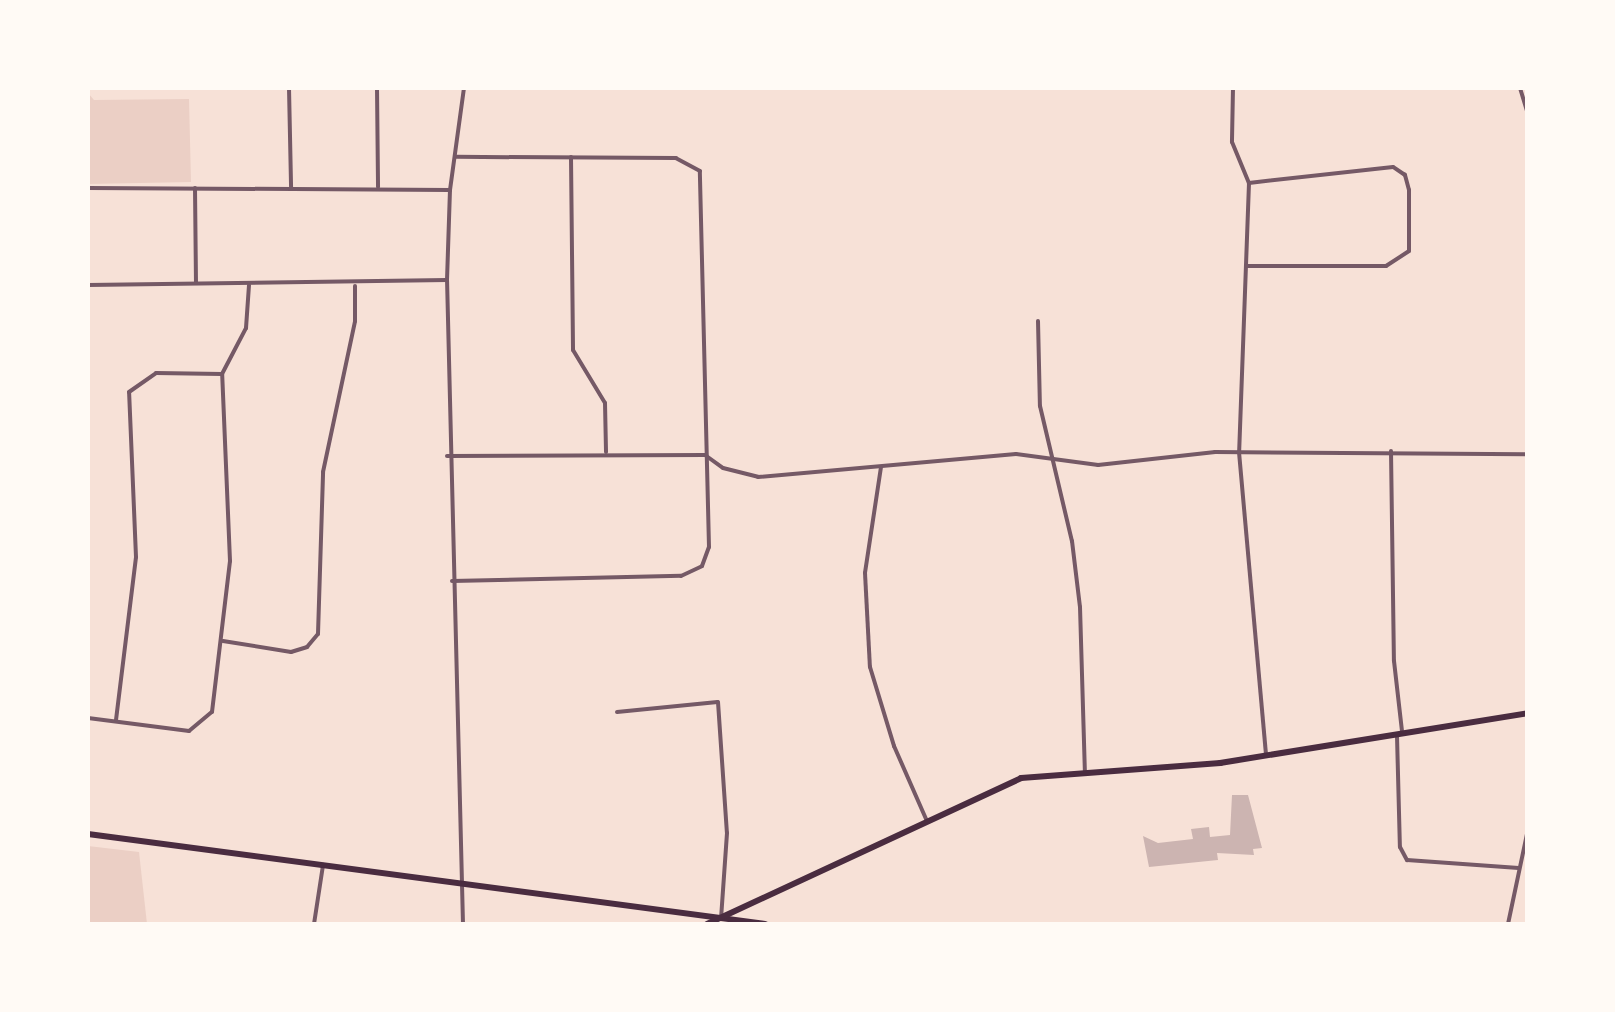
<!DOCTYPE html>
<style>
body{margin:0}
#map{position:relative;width:1615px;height:1012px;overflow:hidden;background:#f7e1d7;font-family:Roboto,sans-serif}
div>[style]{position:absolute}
.green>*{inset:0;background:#ebcfc5}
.building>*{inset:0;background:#ccb4b1}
.minor>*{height:4px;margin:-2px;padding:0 2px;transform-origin:2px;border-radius:2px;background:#755966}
.secondary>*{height:6px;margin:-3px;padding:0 3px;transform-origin:3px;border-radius:3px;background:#4a2c40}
span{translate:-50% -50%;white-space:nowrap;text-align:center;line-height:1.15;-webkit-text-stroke:8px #fffaf5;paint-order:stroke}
.frame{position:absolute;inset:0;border:90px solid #fffaf5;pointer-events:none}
</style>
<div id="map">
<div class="green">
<div style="clip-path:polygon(88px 93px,94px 100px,189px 99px,191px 182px,88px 184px)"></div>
<div style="clip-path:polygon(88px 846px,139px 852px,147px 924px,88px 924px)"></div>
</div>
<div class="building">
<div style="clip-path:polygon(1232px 795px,1248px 795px,1262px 848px,1253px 849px,1254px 855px,1217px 853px,1218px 860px,1149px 867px,1143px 836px,1158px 843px,1193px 839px,1191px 829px,1209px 827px,1210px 837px,1230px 835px)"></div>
</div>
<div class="minor">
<div style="left:289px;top:88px;width:99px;rotate:88.8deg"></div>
<div style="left:377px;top:88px;width:99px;rotate:89.4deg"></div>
<div style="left:1233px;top:88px;width:54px;rotate:91.1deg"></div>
<div style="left:1232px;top:142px;width:44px;rotate:67.5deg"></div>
<div style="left:1249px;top:183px;width:269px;rotate:92.1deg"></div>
<div style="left:1239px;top:452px;width:305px;rotate:84.9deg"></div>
<div style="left:1520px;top:88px;width:28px;rotate:73deg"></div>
<div style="left:571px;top:157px;width:193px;rotate:89.4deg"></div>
<div style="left:573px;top:350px;width:62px;rotate:58.9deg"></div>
<div style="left:605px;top:403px;width:49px;rotate:88.8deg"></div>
<div style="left:88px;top:188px;width:362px;rotate:0.3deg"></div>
<div style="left:195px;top:188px;width:95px;rotate:89.4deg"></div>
<div style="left:1247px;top:266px;width:139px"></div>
<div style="left:1386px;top:266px;width:27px;rotate:-33deg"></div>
<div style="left:1409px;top:251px;width:61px;rotate:-90deg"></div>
<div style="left:1409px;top:190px;width:16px;rotate:-105deg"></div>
<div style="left:1405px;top:175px;width:14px;rotate:-146deg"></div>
<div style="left:1393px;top:167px;width:145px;rotate:173.7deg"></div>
<div style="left:88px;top:285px;width:359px;rotate:-0.8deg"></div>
<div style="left:1038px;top:321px;width:85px;rotate:88.7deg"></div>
<div style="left:1040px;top:406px;width:139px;rotate:76.7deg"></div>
<div style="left:1072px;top:541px;width:66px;rotate:83.1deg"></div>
<div style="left:1080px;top:607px;width:165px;rotate:88.3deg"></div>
<div style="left:1391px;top:451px;width:210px;rotate:89.2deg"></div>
<div style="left:1394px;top:661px;width:70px;rotate:83.5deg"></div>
<div style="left:447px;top:456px;width:258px;rotate:-0.2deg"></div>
<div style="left:705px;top:455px;width:22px;rotate:36deg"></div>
<div style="left:723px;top:468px;width:36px;rotate:14deg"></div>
<div style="left:758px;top:477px;width:259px;rotate:-5.1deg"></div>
<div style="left:1016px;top:454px;width:83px;rotate:7.6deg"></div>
<div style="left:1098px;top:465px;width:118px;rotate:-6.3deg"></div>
<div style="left:1215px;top:452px;width:313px;rotate:0.4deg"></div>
<div style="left:881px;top:467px;width:107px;rotate:98.6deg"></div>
<div style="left:865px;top:573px;width:94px;rotate:87deg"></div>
<div style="left:870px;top:667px;width:83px;rotate:73.1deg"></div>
<div style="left:894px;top:746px;width:80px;rotate:66.3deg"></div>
<div style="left:452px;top:581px;width:229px;rotate:-1.3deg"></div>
<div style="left:681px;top:576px;width:23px;rotate:-25deg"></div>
<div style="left:702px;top:566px;width:20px;rotate:-70deg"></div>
<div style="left:709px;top:547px;width:376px;rotate:-91.4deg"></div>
<div style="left:700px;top:171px;width:27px;rotate:-152deg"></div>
<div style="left:676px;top:158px;width:220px;rotate:-179.7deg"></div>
<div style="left:223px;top:641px;width:69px;rotate:9.2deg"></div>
<div style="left:291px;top:652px;width:17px;rotate:-17deg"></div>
<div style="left:307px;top:647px;width:17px;rotate:-50deg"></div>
<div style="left:318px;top:634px;width:162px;rotate:-88.2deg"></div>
<div style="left:323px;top:472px;width:154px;rotate:-78deg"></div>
<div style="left:355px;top:321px;width:35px;rotate:-90deg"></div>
<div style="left:617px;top:712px;width:101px;rotate:-5.7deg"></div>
<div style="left:718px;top:702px;width:131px;rotate:86.1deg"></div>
<div style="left:727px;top:833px;width:85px;rotate:94deg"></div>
<div style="left:88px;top:718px;width:102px;rotate:7.3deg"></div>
<div style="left:189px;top:731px;width:30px;rotate:-40deg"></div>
<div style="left:212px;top:712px;width:152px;rotate:-83.2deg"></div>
<div style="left:230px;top:561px;width:187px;rotate:-92.4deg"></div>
<div style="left:222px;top:374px;width:52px;rotate:-62.4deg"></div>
<div style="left:246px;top:328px;width:43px;rotate:-86deg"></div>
<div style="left:116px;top:720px;width:164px;rotate:-83deg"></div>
<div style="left:136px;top:557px;width:165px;rotate:-92.4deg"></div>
<div style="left:129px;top:392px;width:33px;rotate:-35deg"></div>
<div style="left:156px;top:373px;width:66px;rotate:0.9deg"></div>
<div style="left:1397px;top:736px;width:111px;rotate:88.5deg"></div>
<div style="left:1400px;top:847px;width:15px;rotate:62deg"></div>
<div style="left:1407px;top:860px;width:112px;rotate:4.1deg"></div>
<div style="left:314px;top:924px;width:60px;rotate:-81.3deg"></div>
<div style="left:463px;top:924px;width:644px;rotate:-91.42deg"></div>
<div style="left:447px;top:280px;width:90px;rotate:-88.1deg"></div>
<div style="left:450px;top:190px;width:103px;rotate:-82.2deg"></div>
<div style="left:1508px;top:924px;width:97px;rotate:-78.1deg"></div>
</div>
<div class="secondary">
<div style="left:88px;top:834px;width:683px;rotate:7.57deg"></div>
<div style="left:707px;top:924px;width:346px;rotate:-24.9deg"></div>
<div style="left:1021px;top:778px;width:200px;rotate:-4.3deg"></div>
<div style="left:1220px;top:763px;width:312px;rotate:-9.2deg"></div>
</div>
<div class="frame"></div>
</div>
